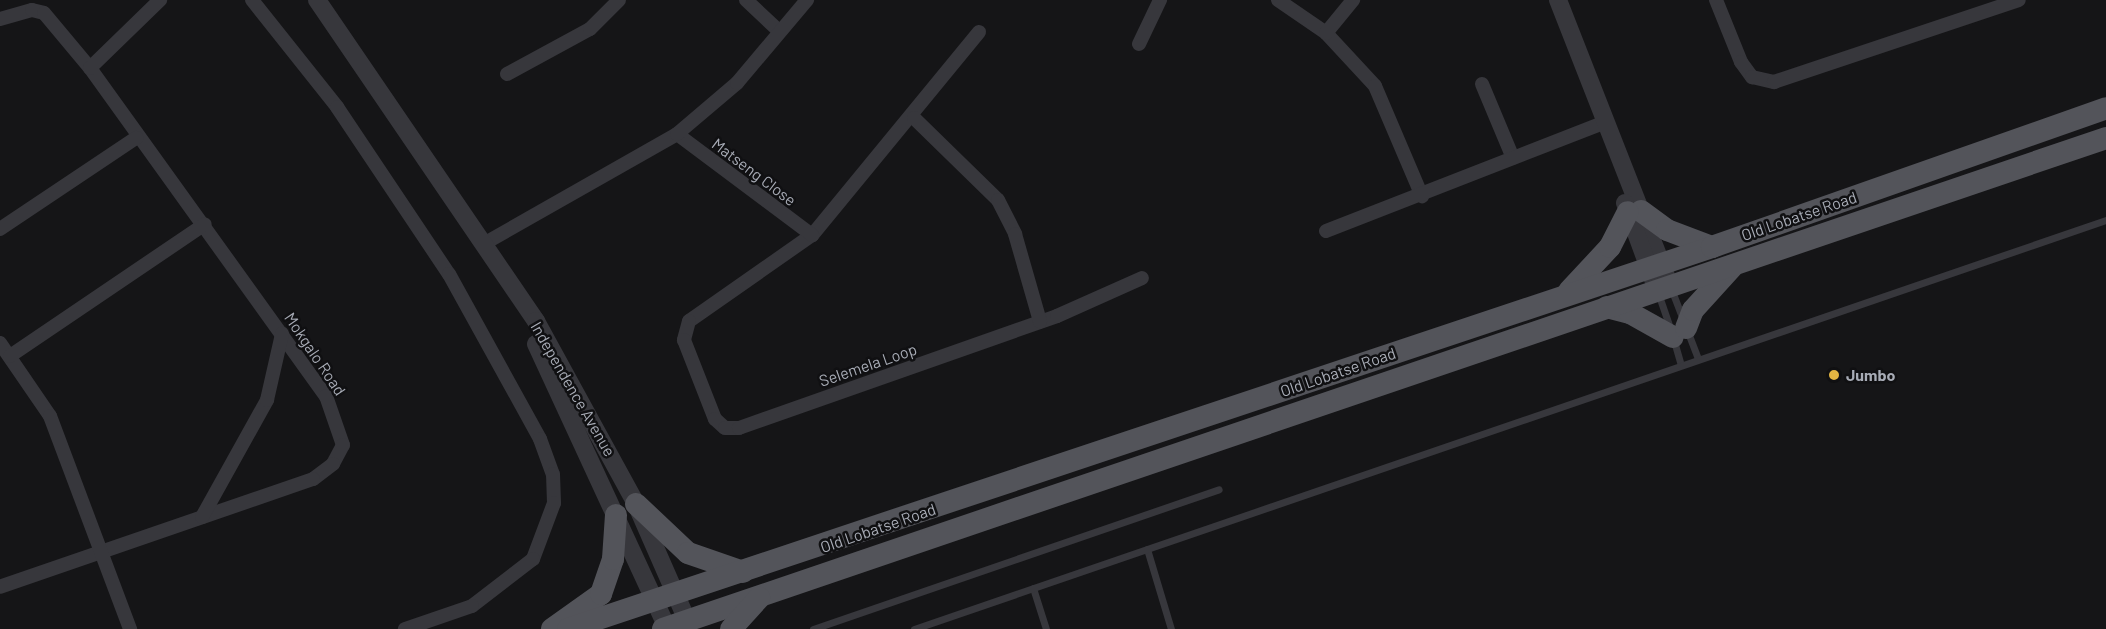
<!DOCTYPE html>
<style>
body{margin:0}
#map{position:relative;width:2106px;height:629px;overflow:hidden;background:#151517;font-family:Barlow,sans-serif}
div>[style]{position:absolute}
.service>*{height:7px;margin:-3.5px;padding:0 3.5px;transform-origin:3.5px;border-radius:3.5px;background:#37373c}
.minor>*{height:14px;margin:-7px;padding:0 7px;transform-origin:7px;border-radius:7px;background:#37373c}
.tertiary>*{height:18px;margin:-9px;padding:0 9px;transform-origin:9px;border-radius:9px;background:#37373c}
.primary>*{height:22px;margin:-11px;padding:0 11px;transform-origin:11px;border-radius:11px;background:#53545a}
.dots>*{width:16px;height:16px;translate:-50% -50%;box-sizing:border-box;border:3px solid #101012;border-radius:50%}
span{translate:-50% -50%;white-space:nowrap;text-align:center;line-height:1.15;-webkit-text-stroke:5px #101012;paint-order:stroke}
.street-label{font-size:16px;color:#a8acb6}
.poi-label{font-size:16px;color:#a8acb6;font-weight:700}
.left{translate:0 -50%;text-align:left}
</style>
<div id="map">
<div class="service">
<div style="left:1672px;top:291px;width:31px;rotate:69deg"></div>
<div style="left:1658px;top:293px;width:37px;rotate:71deg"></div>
<div style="left:1687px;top:330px;width:31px;rotate:69deg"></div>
<div style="left:1674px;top:341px;width:25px;rotate:74deg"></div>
<div style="left:1147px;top:549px;width:84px;rotate:73.3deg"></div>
<div style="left:1033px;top:588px;width:43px;rotate:72.4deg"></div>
<div style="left:813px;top:629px;width:429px;rotate:-19deg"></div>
<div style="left:914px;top:629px;width:1260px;rotate:-18.94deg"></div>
</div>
<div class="minor">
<div style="left:252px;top:0;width:137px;rotate:51.5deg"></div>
<div style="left:337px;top:107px;width:201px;rotate:56.2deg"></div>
<div style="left:449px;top:274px;width:188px;rotate:61.1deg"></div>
<div style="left:540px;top:439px;width:37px;rotate:70deg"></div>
<div style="left:553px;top:474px;width:29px;rotate:88deg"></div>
<div style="left:554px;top:503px;width:60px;rotate:110.6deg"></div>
<div style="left:533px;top:559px;width:77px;rotate:142.4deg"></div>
<div style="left:472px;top:606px;width:71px;rotate:161.1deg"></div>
<div style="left:746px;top:0;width:44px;rotate:43.2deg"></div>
<div style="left:1278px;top:0;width:58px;rotate:34.5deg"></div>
<div style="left:1326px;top:33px;width:72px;rotate:47.2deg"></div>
<div style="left:1375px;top:86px;width:120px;rotate:66.9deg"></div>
<div style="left:1716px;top:0;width:67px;rotate:68deg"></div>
<div style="left:1741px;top:62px;width:19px;rotate:54deg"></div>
<div style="left:1752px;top:77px;width:23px;rotate:13deg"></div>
<div style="left:1774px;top:82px;width:258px;rotate:-18.5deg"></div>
<div style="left:0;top:19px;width:33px;rotate:-16deg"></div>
<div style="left:32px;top:10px;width:12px;rotate:14deg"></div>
<div style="left:44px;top:13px;width:72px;rotate:50.1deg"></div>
<div style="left:90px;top:68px;width:404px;rotate:54.3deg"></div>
<div style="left:326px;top:396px;width:52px;rotate:70.9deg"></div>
<div style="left:343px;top:445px;width:21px;rotate:118deg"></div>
<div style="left:333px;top:464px;width:25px;rotate:143deg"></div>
<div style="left:313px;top:479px;width:331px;rotate:161deg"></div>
<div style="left:979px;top:32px;width:263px;rotate:129.4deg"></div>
<div style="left:812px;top:235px;width:150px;rotate:145deg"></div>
<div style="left:689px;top:321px;width:20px;rotate:105deg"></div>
<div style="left:684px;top:340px;width:85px;rotate:68.6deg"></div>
<div style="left:715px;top:419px;width:13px;rotate:42deg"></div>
<div style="left:725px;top:428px;width:14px"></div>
<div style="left:739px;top:428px;width:337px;rotate:-19.4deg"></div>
<div style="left:1057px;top:316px;width:93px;rotate:-24.1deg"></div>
<div style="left:1326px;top:33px;width:43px;rotate:-50.7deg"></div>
<div style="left:1139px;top:44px;width:49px;rotate:-64.5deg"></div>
<div style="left:90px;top:68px;width:98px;rotate:-44.2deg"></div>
<div style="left:507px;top:74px;width:94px;rotate:-28.5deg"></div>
<div style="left:590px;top:29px;width:41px;rotate:-45deg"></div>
<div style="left:1482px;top:84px;width:80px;rotate:67.3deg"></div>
<div style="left:914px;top:118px;width:117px;rotate:44.3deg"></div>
<div style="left:998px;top:200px;width:38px;rotate:63deg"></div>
<div style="left:1015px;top:234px;width:91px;rotate:74deg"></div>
<div style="left:677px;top:134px;width:169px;rotate:36.8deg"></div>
<div style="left:0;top:229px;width:164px;rotate:-33.8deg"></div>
<div style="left:1326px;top:231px;width:297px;rotate:-21.3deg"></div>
<div style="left:487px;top:242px;width:219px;rotate:-29.6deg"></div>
<div style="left:677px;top:134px;width:79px;rotate:-40.4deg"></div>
<div style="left:737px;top:83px;width:109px;rotate:-49.9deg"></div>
<div style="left:0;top:343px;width:88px;rotate:55.6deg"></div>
<div style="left:50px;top:416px;width:228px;rotate:69.4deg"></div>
<div style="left:10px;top:356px;width:235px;rotate:-34.1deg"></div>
<div style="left:202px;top:517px;width:134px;rotate:-60.9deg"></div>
<div style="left:267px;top:400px;width:68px;rotate:-77.2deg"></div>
</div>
<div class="tertiary">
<div style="left:317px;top:0;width:389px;rotate:55.7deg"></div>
<div style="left:536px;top:321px;width:209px;rotate:61.3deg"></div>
<div style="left:636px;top:504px;width:127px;rotate:66.3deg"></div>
<div style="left:1558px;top:0;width:295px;rotate:68.6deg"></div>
<div style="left:1625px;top:203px;width:81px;rotate:69.8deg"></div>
<div style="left:536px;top:344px;width:313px;rotate:65.2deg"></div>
</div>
<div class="primary">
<div style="left:1641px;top:211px;width:32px;rotate:36deg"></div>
<div style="left:1667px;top:230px;width:48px;rotate:20.7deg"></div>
<div style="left:1569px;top:291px;width:60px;rotate:-47deg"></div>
<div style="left:1610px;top:247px;width:39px;rotate:-63deg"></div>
<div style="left:1607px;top:307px;width:24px;rotate:15deg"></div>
<div style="left:1630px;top:313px;width:49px;rotate:29.2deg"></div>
<div style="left:1686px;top:328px;width:19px;rotate:-69deg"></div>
<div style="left:1693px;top:310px;width:59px;rotate:-47.7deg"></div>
<div style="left:636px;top:504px;width:71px;rotate:43.3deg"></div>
<div style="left:688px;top:553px;width:58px;rotate:19.1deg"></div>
<div style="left:552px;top:629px;width:60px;rotate:-35.5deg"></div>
<div style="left:601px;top:594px;width:37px;rotate:-71deg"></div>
<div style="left:613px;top:559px;width:44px;rotate:-86.1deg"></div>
<div style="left:568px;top:629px;width:1206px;rotate:-18.46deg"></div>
<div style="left:1712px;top:247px;width:418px;rotate:-19.4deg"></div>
<div style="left:663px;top:629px;width:1524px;rotate:-18.79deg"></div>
<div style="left:731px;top:629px;width:42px;rotate:-47.9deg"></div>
</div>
<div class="dots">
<div style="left:1834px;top:375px;background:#e3b542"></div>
</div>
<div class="street-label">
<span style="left:754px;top:172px;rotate:37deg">Matseng Close</span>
<span style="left:1799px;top:216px;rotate:-19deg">Old Lobatse Road</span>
<span style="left:315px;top:354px;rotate:56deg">Mokgalo Road</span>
<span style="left:868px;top:365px;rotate:-19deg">Selemela Loop</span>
<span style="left:1338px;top:372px;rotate:-19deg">Old Lobatse Road</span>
<span style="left:573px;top:389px;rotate:60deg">Independence Avenue</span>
<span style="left:878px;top:528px;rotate:-19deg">Old Lobatse Road</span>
</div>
<div class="poi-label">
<span class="left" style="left:1846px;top:375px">Jumbo</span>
</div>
</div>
